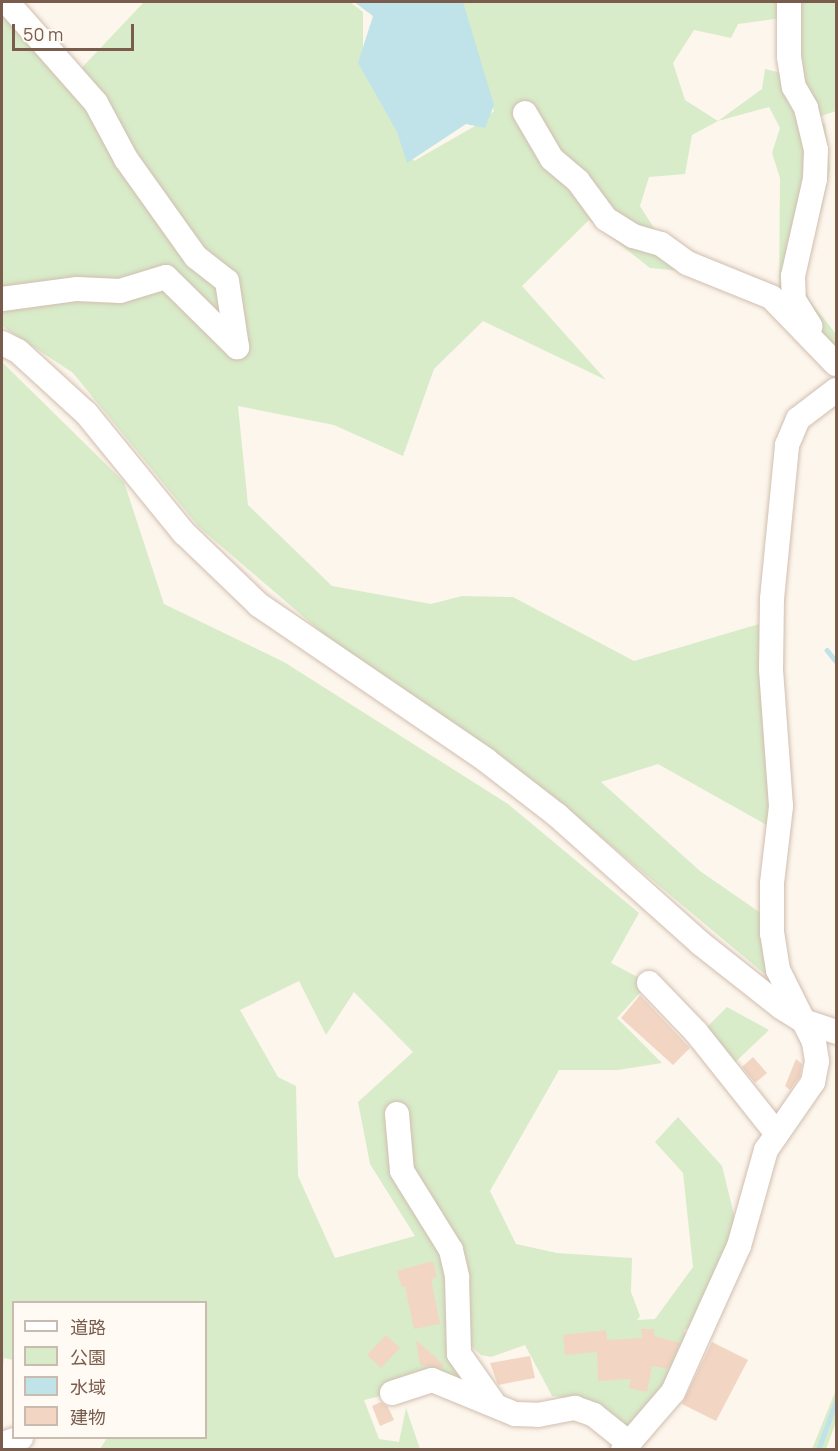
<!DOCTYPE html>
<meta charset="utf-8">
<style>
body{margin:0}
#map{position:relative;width:838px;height:1451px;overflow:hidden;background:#fdf6ec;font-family:Manrope,"Noto Sans JP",sans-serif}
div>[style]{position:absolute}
.green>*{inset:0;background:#d8ecc9}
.water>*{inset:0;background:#bfe3e8}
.stream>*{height:4.5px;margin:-2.25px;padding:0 2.25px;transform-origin:2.25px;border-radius:2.25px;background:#bfe3e8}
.building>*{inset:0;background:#f3d5c3}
.roads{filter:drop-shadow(0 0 2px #d1beb0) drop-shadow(0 0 2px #d1beb0)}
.minor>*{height:24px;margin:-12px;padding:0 12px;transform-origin:12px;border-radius:12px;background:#fff}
span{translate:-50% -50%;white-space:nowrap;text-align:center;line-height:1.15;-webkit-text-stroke:6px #fffaf3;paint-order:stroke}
.frame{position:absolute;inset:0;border:3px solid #7a5c4d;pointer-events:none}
.legend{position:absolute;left:12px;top:1301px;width:195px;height:138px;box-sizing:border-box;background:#fffaf3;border:2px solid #cabbb1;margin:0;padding:8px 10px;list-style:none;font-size:18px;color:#7a5c4d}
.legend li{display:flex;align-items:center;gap:12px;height:30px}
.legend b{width:30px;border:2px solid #cabbb1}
.scale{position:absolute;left:12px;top:24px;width:122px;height:27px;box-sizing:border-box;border:3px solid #7a5c4d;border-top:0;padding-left:8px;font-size:18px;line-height:21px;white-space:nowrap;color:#7a5c4d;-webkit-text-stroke:4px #fffaf3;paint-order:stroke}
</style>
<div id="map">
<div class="green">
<div style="clip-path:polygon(evenodd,2px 2px,73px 77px,144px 2px,350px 2px,363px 12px,363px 71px,414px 161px,475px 126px,494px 111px,457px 2px,836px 2px,836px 111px,810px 120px,825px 124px,830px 169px,821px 211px,807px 239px,802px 281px,810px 301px,836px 334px,836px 364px,779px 306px,780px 178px,772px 153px,780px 128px,769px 107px,718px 121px,692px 135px,685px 174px,649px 177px,640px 206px,681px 271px,650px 268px,589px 220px,522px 286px,606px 380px,483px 321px,434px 369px,403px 456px,334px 425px,238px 406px,248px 505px,332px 586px,431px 604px,462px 596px,513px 597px,634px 661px,759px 624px,778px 764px,772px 828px,658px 764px,601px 782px,700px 871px,762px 914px,773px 981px,540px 786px,340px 648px,199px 527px,73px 373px,2px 326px,2px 2px,789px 17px,789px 75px,765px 69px,762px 89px,718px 121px,685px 100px,673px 63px,694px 30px,731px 38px,738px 24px,789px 17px)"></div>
<div style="clip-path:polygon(evenodd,2px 362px,124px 482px,164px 604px,284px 662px,508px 804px,639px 913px,611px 963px,649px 983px,617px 1018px,662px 1063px,618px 1070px,559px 1070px,490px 1191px,516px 1244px,557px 1253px,632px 1258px,631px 1292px,640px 1316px,637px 1320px,655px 1319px,693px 1267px,683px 1173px,655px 1142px,678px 1117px,722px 1166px,737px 1227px,696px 1325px,684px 1330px,689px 1342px,675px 1370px,623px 1438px,591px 1401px,552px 1396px,525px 1345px,491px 1357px,481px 1355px,458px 1334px,478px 1398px,440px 1382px,364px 1400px,379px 1439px,399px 1442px,406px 1408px,420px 1449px,100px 1449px,107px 1438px,206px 1438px,206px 1302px,14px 1302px,13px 1360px,4px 1358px,2px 1377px,2px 362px,299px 981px,326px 1035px,354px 992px,413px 1052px,358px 1102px,370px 1164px,415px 1236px,335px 1258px,298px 1176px,296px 1086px,278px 1077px,240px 1010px,299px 981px)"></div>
<div style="clip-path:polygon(727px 1007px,769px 1030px,728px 1069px,707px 1027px)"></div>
<div style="clip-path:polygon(836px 1390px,836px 1422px,826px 1449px,812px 1449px)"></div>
</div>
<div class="water">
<div style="clip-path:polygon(354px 2px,463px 2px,494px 105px,485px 128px,466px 124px,407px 163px,397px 132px,358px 63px,373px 16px)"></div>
</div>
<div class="stream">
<div style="left:827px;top:650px;width:14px;rotate:51deg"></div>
<div style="left:818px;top:1450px;width:52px;rotate:-69.8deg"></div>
</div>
<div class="building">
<div style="clip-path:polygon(640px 995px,690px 1048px,673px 1065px,621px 1018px)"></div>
<div style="clip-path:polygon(753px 1057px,767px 1073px,755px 1083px,742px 1067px)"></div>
<div style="clip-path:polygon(796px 1059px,802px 1064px,800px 1076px,790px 1090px,785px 1086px)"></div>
<div style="clip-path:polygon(433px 1261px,437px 1277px,431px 1279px,440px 1324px,414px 1329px,405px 1286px,402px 1287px,397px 1271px)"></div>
<div style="clip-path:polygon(641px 1329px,654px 1329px,654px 1336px,680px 1343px,668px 1369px,652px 1366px,647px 1392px,629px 1388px,631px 1379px,598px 1381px,597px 1352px,565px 1355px,563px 1335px,606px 1330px,607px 1340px,642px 1338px)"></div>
<div style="clip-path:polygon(386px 1335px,400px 1348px,381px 1368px,367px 1355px)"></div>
<div style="clip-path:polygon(416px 1340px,444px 1365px,441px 1368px,420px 1365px)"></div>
<div style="clip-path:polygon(712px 1342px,748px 1360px,716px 1421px,682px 1404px)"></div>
<div style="clip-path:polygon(530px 1356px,535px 1378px,498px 1385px,490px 1363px)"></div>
<div style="clip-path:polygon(381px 1402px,388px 1407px,394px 1420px,380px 1426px,372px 1406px)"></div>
</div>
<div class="roads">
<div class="minor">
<div style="left:7px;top:2px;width:135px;rotate:48.6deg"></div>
<div style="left:96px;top:103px;width:64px;rotate:61.8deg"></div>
<div style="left:126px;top:159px;width:120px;rotate:54.5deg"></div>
<div style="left:196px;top:257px;width:39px;rotate:38deg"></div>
<div style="left:227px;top:281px;width:67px;rotate:81.4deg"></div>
<div style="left:789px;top:2px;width:55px;rotate:90deg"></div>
<div style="left:789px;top:57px;width:30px;rotate:81deg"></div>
<div style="left:794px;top:87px;width:24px;rotate:60deg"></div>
<div style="left:806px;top:108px;width:43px;rotate:76.6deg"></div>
<div style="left:816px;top:150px;width:29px;rotate:92deg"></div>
<div style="left:815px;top:179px;width:99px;rotate:102.8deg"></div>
<div style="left:793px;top:276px;width:24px;rotate:88deg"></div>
<div style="left:794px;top:300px;width:31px;rotate:58deg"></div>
<div style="left:525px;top:113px;width:53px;rotate:59.6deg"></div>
<div style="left:552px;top:159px;width:34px;rotate:40deg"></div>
<div style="left:578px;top:181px;width:47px;rotate:53.6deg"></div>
<div style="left:606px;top:219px;width:32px;rotate:32deg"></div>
<div style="left:633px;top:236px;width:29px;rotate:16deg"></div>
<div style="left:661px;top:244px;width:32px;rotate:36deg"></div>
<div style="left:687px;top:263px;width:91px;rotate:22deg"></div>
<div style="left:771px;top:297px;width:93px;rotate:45.9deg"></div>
<div style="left:2px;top:299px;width:76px;rotate:-7.6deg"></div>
<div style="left:77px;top:289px;width:43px;rotate:2.7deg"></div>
<div style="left:120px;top:291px;width:48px;rotate:-16.9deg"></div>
<div style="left:166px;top:277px;width:100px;rotate:44.6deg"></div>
<div style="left:2px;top:343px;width:18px;rotate:27deg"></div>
<div style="left:18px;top:351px;width:92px;rotate:42.4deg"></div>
<div style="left:86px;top:413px;width:155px;rotate:50.8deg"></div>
<div style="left:184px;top:533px;width:104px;rotate:43.8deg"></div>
<div style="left:259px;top:605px;width:275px;rotate:34.3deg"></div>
<div style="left:486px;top:760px;width:90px;rotate:37.8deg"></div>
<div style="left:557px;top:815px;width:192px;rotate:41.8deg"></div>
<div style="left:700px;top:943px;width:103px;rotate:38.3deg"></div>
<div style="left:781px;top:1007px;width:26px;rotate:32deg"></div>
<div style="left:803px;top:1021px;width:35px;rotate:18deg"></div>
<div style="left:649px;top:983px;width:68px;rotate:46.2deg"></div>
<div style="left:696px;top:1032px;width:130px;rotate:51.5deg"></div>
<div style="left:397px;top:1114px;width:57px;rotate:85deg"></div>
<div style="left:402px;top:1171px;width:93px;rotate:58.2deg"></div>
<div style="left:451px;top:1250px;width:28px;rotate:77deg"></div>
<div style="left:457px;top:1277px;width:77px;rotate:88.5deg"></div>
<div style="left:459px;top:1354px;width:62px;rotate:54.8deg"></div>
<div style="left:392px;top:1393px;width:42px;rotate:-18deg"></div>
<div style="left:432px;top:1380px;width:90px;rotate:22.3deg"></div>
<div style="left:515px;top:1414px;width:23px;rotate:2deg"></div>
<div style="left:538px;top:1415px;width:38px;rotate:-11deg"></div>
<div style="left:575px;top:1408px;width:20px;rotate:20deg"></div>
<div style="left:594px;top:1415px;width:45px;rotate:38.7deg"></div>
<div style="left:2px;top:1444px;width:20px;rotate:-18deg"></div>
<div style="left:623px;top:1450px;width:77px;rotate:-49.2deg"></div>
<div style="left:673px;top:1392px;width:160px;rotate:-65.7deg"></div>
<div style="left:739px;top:1246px;width:100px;rotate:-74.3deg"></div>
<div style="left:766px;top:1150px;width:83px;rotate:-55.3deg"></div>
<div style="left:813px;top:1082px;width:21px;rotate:-79deg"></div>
<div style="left:817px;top:1061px;width:19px;rotate:-99deg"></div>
<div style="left:814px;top:1042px;width:80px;rotate:-116.6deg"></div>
<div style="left:778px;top:970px;width:36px;rotate:-99deg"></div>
<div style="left:772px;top:934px;width:51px;rotate:-90deg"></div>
<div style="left:772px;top:883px;width:78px;rotate:-83.3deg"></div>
<div style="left:781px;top:806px;width:136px;rotate:-94.2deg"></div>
<div style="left:771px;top:670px;width:71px;rotate:-89.2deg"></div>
<div style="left:772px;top:599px;width:155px;rotate:-84.4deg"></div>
<div style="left:787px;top:445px;width:28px;rotate:-67deg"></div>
<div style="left:798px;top:419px;width:48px;rotate:-37.3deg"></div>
</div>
</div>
<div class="frame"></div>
<ul class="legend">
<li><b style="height:8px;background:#fff"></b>道路</li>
<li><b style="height:16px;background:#d8ecc9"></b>公園</li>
<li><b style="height:16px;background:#bfe3e8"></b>水域</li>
<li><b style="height:16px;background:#f3d5c3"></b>建物</li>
</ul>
<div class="scale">50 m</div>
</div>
